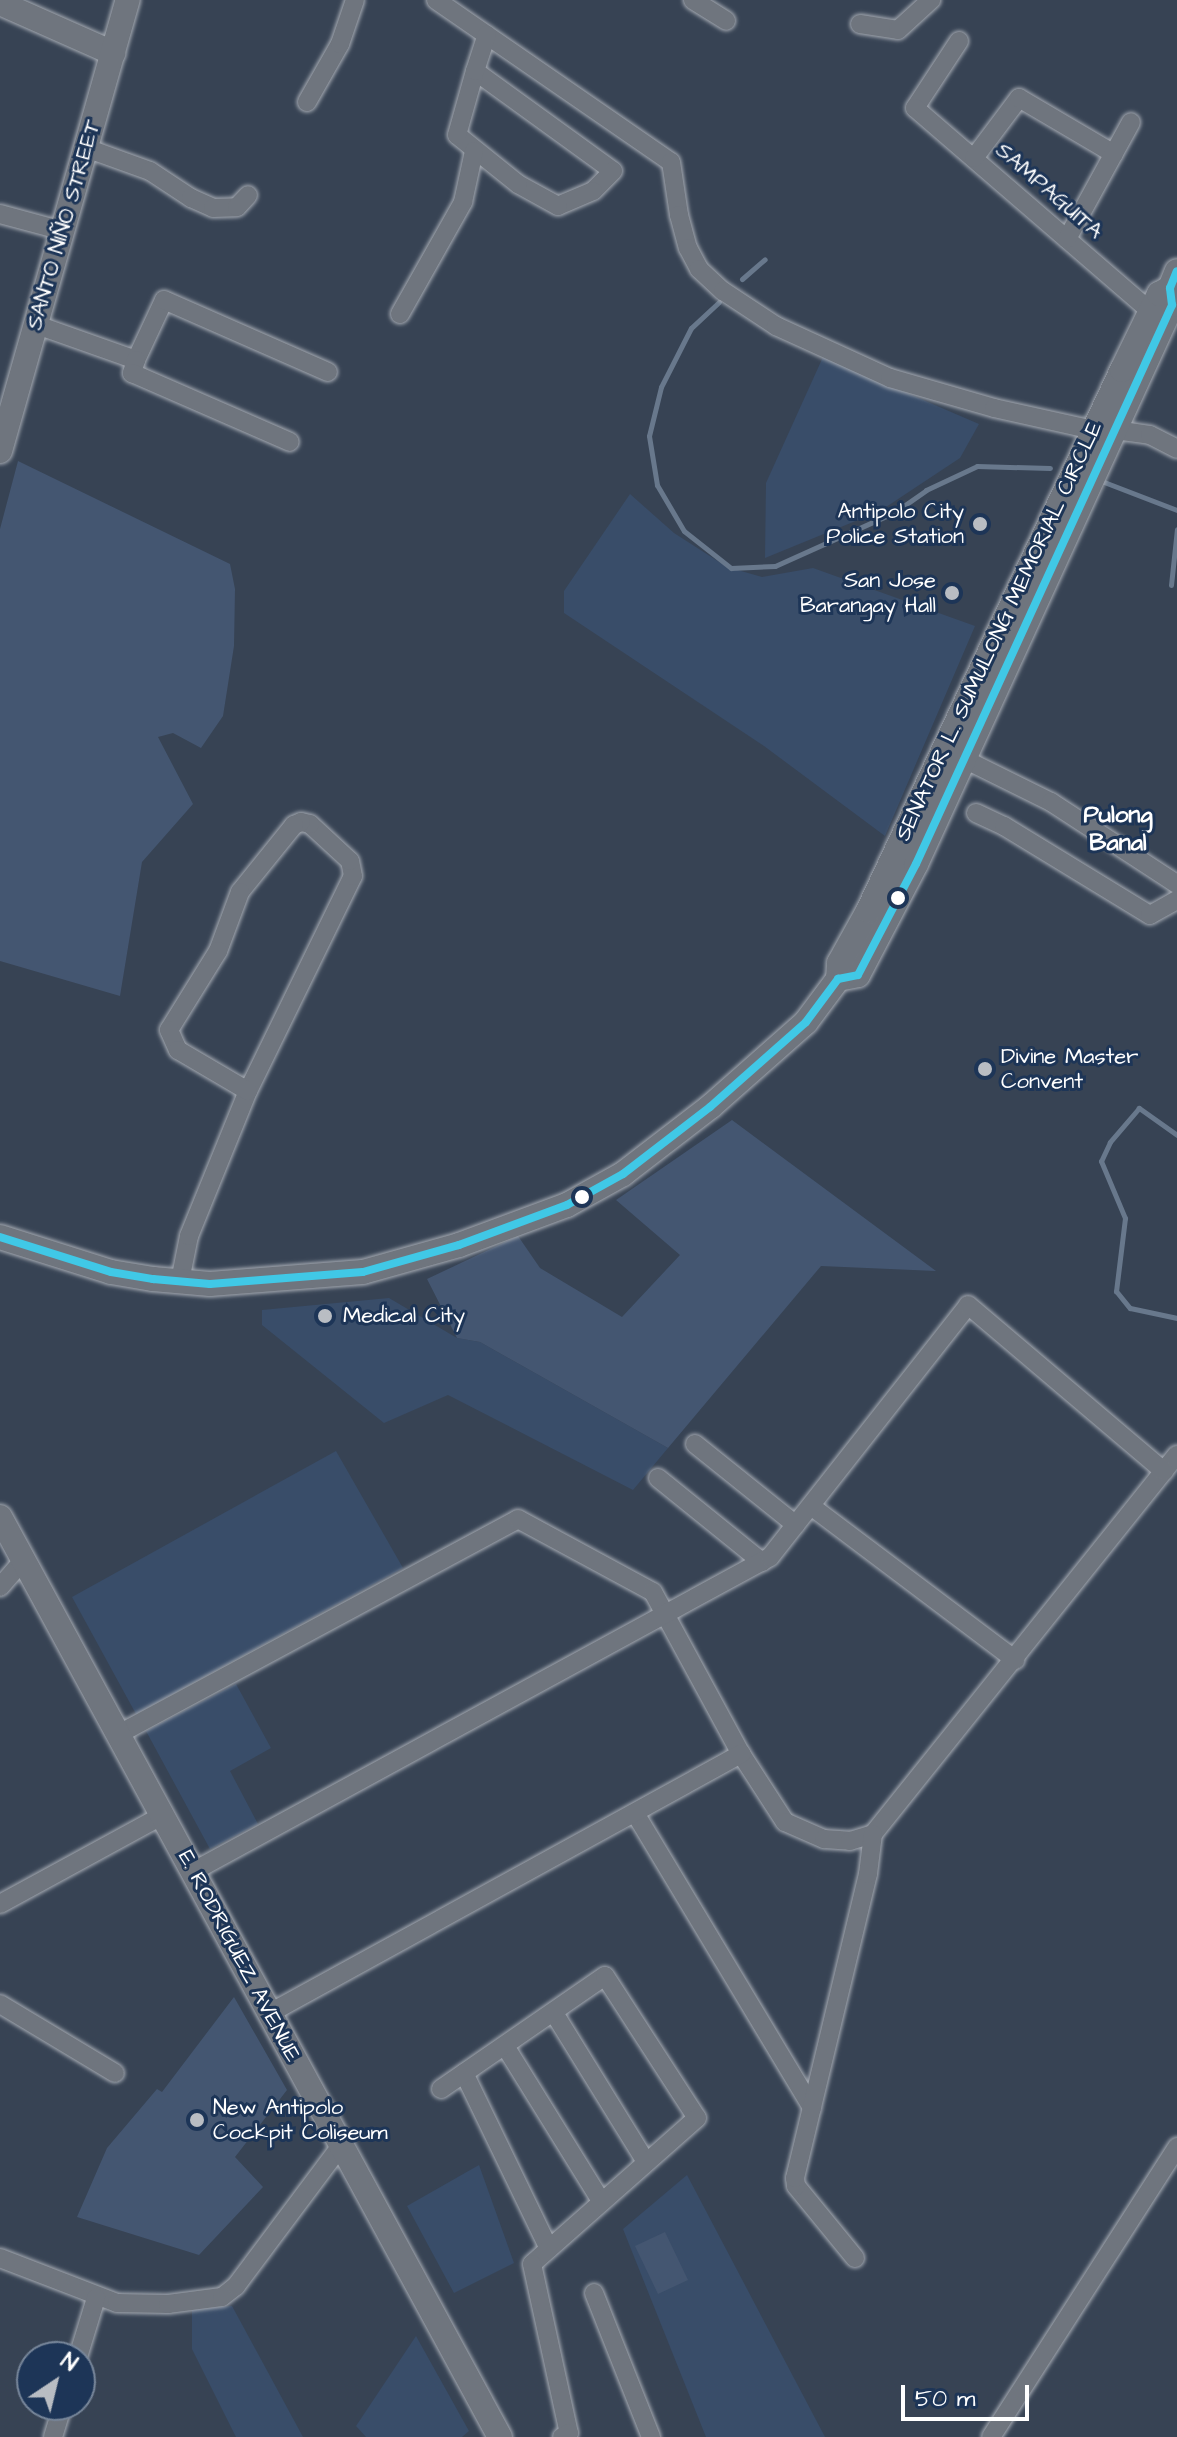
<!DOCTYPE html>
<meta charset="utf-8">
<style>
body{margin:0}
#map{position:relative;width:1177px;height:2437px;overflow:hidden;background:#374354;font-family:"Architects Daughter",sans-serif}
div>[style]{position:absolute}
.built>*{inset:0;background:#394d69}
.green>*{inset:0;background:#445671}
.stream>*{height:5px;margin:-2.5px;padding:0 2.5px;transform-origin:2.5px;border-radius:2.5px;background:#68788c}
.roads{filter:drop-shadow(0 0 2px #a5aab2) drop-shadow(0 0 2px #a5aab2)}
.minor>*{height:18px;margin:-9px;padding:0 9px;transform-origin:9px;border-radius:9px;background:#6f757e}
.major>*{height:24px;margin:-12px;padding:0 12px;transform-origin:12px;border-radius:12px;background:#6f757e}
.bus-1>*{height:8px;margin:-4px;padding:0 4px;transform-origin:4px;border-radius:4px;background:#40c8e6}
.dots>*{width:22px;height:22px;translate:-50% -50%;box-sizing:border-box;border:4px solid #1d3557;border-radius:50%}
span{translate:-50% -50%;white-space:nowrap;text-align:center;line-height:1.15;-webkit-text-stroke:6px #1d3557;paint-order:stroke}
.street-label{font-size:22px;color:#fff}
.poi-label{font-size:22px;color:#fff}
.right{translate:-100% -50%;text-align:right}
.left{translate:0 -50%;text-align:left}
.neighbourhood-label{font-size:24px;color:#fff;font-weight:700}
.north{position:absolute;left:16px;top:2341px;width:80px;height:80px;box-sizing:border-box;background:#1d3557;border:2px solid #77869a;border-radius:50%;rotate:35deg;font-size:22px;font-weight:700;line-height:32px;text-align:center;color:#fff}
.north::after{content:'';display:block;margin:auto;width:28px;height:36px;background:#b9bdc3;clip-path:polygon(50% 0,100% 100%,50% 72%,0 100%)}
.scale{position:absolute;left:901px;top:2385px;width:128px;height:36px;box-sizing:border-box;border:4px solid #fff;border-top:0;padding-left:10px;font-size:24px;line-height:28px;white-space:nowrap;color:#fff;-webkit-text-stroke:6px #1d3557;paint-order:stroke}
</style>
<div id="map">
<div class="built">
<div style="clip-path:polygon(823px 357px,979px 424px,960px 458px,880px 511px,765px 558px,766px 483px)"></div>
<div style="clip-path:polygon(630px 494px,674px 533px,727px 567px,762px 577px,813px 568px,975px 626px,885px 836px,764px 746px,564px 613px,564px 591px)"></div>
<div style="clip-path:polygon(389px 1298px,457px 1338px,480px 1342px,668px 1448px,633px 1490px,448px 1395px,384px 1423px,262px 1325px,262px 1310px)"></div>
<div style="clip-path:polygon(336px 1451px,403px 1568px,136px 1714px,72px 1597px)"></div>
<div style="clip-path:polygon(236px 1684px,271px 1748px,230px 1771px,258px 1824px,210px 1849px,146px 1731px)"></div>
<div style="clip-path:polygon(479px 2165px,514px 2263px,454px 2293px,407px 2206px)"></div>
<div style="clip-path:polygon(687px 2175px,825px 2437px,706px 2437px,623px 2229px)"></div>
<div style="clip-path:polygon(232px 2306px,303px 2437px,236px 2437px,192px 2349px,192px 2309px)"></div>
<div style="clip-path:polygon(416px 2336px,469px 2431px,462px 2437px,366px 2437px,356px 2426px)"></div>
</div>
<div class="green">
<div style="clip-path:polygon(18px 461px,230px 564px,235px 589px,234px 646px,223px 716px,201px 748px,173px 733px,158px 737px,193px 804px,142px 862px,120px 996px,0 961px,0 529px)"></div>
<div style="clip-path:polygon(732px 1120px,936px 1271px,821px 1266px,668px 1448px,480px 1342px,457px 1338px,427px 1279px,518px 1236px,540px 1268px,622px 1317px,680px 1255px,616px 1200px)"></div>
<div style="clip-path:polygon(234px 1997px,287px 2090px,235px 2157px,263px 2187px,199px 2255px,77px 2217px,107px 2148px,157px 2089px,162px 2092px)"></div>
<div style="clip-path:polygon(665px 2232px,688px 2280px,658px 2294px,635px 2246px)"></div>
</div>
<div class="stream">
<div style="left:742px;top:279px;width:30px;rotate:-41deg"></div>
<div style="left:719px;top:302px;width:38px;rotate:137deg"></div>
<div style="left:691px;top:328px;width:66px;rotate:117deg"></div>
<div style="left:661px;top:387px;width:50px;rotate:103.8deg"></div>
<div style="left:649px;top:436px;width:50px;rotate:80.7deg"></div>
<div style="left:657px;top:485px;width:53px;rotate:59.6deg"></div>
<div style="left:684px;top:531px;width:60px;rotate:38.2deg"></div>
<div style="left:731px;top:568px;width:44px;rotate:-2.6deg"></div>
<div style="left:775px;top:566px;width:132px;rotate:-24.2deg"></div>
<div style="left:895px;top:512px;width:38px;rotate:-35deg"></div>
<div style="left:926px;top:490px;width:56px;rotate:-25.2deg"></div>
<div style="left:977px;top:466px;width:73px;rotate:1.6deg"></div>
<div style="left:1104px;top:482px;width:78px;rotate:21deg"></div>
<div style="left:1171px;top:585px;width:56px;rotate:-83.9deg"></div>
<div style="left:1177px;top:1135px;width:47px;rotate:-144.6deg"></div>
<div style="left:1139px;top:1108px;width:45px;rotate:130.5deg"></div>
<div style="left:1110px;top:1142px;width:21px;rotate:115deg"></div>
<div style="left:1101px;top:1161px;width:62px;rotate:67.2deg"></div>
<div style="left:1125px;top:1218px;width:74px;rotate:97deg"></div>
<div style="left:1116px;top:1291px;width:22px;rotate:51deg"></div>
<div style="left:1130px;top:1308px;width:48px;rotate:12deg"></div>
</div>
<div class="roads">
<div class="minor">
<div style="left:436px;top:0;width:285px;rotate:34.6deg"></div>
<div style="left:671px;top:162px;width:54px;rotate:81.4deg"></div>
<div style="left:679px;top:215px;width:34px;rotate:75deg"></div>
<div style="left:688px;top:248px;width:24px;rotate:62deg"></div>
<div style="left:699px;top:269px;width:33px;rotate:43deg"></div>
<div style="left:723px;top:291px;width:64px;rotate:33.4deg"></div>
<div style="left:776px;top:326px;width:125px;rotate:24.5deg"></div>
<div style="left:890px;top:378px;width:108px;rotate:16.1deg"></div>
<div style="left:994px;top:408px;width:101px;rotate:12.5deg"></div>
<div style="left:693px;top:0;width:39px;rotate:32deg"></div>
<div style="left:860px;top:24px;width:38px;rotate:9deg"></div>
<div style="left:898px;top:30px;width:45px;rotate:-42.3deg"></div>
<div style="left:959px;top:41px;width:80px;rotate:123.3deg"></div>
<div style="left:915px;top:108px;width:311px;rotate:40.8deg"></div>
<div style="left:475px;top:71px;width:170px;rotate:35.9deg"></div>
<div style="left:613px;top:171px;width:28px;rotate:135deg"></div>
<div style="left:593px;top:191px;width:38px;rotate:157deg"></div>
<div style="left:558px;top:206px;width:46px;rotate:-151.2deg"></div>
<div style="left:518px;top:184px;width:78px;rotate:-141.2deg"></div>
<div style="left:457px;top:135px;width:66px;rotate:-74.3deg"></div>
<div style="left:475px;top:71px;width:38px;rotate:-72deg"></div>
<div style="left:307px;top:102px;width:67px;rotate:-60.4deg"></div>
<div style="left:340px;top:44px;width:46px;rotate:-71.2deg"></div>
<div style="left:86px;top:148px;width:68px;rotate:19.8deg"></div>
<div style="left:150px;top:171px;width:49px;rotate:33.4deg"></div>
<div style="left:191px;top:198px;width:24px;rotate:24deg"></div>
<div style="left:213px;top:208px;width:24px;rotate:-2deg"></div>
<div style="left:237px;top:207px;width:16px;rotate:-47deg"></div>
<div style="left:974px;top:158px;width:75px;rotate:-53.1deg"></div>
<div style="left:1019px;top:98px;width:110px;rotate:30.5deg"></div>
<div style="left:0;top:214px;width:65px;rotate:15.1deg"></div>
<div style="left:1067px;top:239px;width:133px;rotate:-61.3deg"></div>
<div style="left:400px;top:314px;width:129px;rotate:-60.6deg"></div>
<div style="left:463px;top:202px;width:52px;rotate:-77.8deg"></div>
<div style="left:37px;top:325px;width:105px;rotate:19.5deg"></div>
<div style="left:136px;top:360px;width:66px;rotate:-65deg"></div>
<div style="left:164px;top:300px;width:179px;rotate:23.7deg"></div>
<div style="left:136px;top:360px;width:14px;rotate:107deg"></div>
<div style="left:132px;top:373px;width:172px;rotate:23.6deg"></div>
<div style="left:1115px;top:430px;width:35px;rotate:8deg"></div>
<div style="left:1150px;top:435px;width:30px;rotate:27deg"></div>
<div style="left:964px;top:759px;width:97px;rotate:26.3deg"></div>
<div style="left:1051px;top:802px;width:150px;rotate:33.1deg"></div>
<div style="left:976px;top:813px;width:31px;rotate:25deg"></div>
<div style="left:1004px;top:826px;width:171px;rotate:31.4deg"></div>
<div style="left:1150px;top:915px;width:31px;rotate:-29deg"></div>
<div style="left:180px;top:1281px;width:46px;rotate:-78.7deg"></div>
<div style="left:189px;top:1236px;width:157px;rotate:-67.9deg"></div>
<div style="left:248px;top:1091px;width:239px;rotate:-64deg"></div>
<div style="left:353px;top:876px;width:15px;rotate:-101deg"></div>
<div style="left:350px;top:861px;width:54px;rotate:-137.2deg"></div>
<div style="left:310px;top:824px;width:9px;rotate:-167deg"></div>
<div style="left:301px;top:822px;width:8px;rotate:157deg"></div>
<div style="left:294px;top:825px;width:86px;rotate:128.9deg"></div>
<div style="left:240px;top:892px;width:63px;rotate:110.4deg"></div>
<div style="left:218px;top:951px;width:93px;rotate:121.8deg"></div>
<div style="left:169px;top:1030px;width:22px;rotate:66deg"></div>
<div style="left:178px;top:1050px;width:81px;rotate:30.4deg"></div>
<div style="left:695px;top:1444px;width:129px;rotate:38.7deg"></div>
<div style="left:658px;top:1478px;width:134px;rotate:38.9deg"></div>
<div style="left:811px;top:1506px;width:256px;rotate:37deg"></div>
<div style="left:0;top:1587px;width:35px;rotate:-49deg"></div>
<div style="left:119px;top:1734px;width:453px;rotate:-28.3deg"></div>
<div style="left:518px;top:1519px;width:153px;rotate:28.4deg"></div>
<div style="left:653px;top:1592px;width:184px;rotate:61.5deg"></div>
<div style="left:741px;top:1754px;width:81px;rotate:57.1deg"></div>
<div style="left:785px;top:1822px;width:43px;rotate:23.6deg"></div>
<div style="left:824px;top:1839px;width:26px;rotate:4deg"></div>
<div style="left:850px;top:1841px;width:24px;rotate:-17deg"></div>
<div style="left:873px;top:1834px;width:486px;rotate:-51.3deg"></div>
<div style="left:635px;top:1813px;width:344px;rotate:59deg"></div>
<div style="left:194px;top:1871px;width:656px;rotate:-28.6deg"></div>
<div style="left:770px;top:1557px;width:320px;rotate:-51.8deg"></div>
<div style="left:968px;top:1305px;width:257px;rotate:40.3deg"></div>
<div style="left:0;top:1904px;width:186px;rotate:-28.6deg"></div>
<div style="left:0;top:2004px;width:134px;rotate:31deg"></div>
<div style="left:270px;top:2013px;width:538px;rotate:-28.81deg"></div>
<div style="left:554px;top:2013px;width:175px;rotate:58.3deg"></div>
<div style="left:505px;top:2046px;width:182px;rotate:58.2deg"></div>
<div style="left:464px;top:2073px;width:195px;rotate:64.2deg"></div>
<div style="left:441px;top:2089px;width:199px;rotate:-34.6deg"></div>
<div style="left:605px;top:1976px;width:169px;rotate:57.1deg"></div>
<div style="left:697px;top:2118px;width:220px;rotate:138.5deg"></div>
<div style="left:532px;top:2264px;width:173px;rotate:77.7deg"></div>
<div style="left:569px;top:2433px;width:8px;rotate:150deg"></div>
<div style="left:0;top:2258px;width:125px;rotate:21deg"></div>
<div style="left:117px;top:2303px;width:51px;rotate:1.1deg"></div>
<div style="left:168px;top:2304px;width:54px;rotate:-7.4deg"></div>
<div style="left:222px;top:2297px;width:18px;rotate:-38deg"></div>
<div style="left:236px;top:2286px;width:174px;rotate:-53.2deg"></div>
<div style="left:855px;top:2258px;width:93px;rotate:-129.3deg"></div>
<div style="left:796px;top:2186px;width:8px;rotate:-97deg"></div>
<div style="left:795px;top:2178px;width:313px;rotate:-76.5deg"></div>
<div style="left:868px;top:1874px;width:40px;rotate:-82.9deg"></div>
<div style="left:594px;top:2293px;width:155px;rotate:68.4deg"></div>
<div style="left:78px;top:2357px;width:62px;rotate:-73deg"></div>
<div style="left:53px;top:2437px;width:34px;rotate:-73deg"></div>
<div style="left:991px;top:2437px;width:345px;rotate:-57.3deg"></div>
</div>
<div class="major">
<div style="left:0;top:3px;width:124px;rotate:23.9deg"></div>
<div style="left:0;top:451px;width:469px;rotate:-74.2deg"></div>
<div style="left:838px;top:979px;width:20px;rotate:-11deg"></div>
<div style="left:858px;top:975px;width:125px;rotate:-62.4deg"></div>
<div style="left:916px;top:864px;width:615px;rotate:-65.39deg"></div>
<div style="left:1172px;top:305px;width:17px;rotate:-97deg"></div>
<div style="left:1170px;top:288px;width:18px;rotate:-68deg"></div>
<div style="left:0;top:1237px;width:116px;rotate:17.5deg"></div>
<div style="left:111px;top:1272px;width:43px;rotate:9.5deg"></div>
<div style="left:153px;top:1279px;width:57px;rotate:5deg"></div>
<div style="left:210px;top:1284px;width:153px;rotate:-4.5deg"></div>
<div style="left:363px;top:1272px;width:100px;rotate:-15.7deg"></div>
<div style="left:459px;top:1245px;width:115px;rotate:-20.3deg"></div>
<div style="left:567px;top:1205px;width:64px;rotate:-29deg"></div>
<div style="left:623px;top:1174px;width:110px;rotate:-37.6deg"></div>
<div style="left:710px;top:1107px;width:128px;rotate:-41.5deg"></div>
<div style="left:806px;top:1022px;width:54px;rotate:-53.3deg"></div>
<div style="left:838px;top:979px;width:16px;rotate:-86deg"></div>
<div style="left:839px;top:963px;width:60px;rotate:-60.9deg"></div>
<div style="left:868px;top:911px;width:598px;rotate:-64.85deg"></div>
<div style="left:1122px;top:370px;width:85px;rotate:-64deg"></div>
<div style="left:1159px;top:294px;width:13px;rotate:-29deg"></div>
<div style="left:0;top:1517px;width:1047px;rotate:61.48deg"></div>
</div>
</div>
<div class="bus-1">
<div style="left:0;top:1237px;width:116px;rotate:17.5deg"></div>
<div style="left:111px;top:1272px;width:43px;rotate:9.5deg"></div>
<div style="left:153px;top:1279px;width:57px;rotate:5deg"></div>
<div style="left:210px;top:1284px;width:153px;rotate:-4.5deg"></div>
<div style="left:363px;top:1272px;width:100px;rotate:-15.7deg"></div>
<div style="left:459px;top:1245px;width:115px;rotate:-20.3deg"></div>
<div style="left:567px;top:1205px;width:64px;rotate:-29deg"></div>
<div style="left:623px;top:1174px;width:110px;rotate:-37.6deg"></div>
<div style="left:710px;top:1107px;width:128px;rotate:-41.5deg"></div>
<div style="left:806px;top:1022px;width:54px;rotate:-53.3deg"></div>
<div style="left:838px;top:979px;width:20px;rotate:-11deg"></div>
<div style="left:858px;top:975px;width:125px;rotate:-62.4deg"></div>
<div style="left:916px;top:864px;width:615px;rotate:-65.39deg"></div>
<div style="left:1172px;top:305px;width:17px;rotate:-97deg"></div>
<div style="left:1170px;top:288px;width:18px;rotate:-68deg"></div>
</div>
<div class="dots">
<div style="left:980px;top:524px;background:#b9bdc3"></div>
<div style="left:952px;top:593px;background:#b9bdc3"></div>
<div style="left:898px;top:898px;background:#fff"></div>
<div style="left:985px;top:1069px;background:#b9bdc3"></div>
<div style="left:582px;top:1197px;background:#fff"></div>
<div style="left:325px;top:1316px;background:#b9bdc3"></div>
<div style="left:197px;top:2120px;background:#b9bdc3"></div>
</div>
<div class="street-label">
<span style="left:1049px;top:191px;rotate:41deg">SAMPAGUITA</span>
<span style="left:64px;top:225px;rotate:-74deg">SANTO NIÑO STREET</span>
<span style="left:999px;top:631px;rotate:-65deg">SENATOR L. SUMULONG MEMORIAL CIRCLE</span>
<span style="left:239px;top:1956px;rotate:62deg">E. RODRIGUEZ AVENUE</span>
</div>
<div class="poi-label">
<span class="right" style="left:964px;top:524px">Antipolo City<br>Police Station</span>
<span class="right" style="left:936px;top:593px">San Jose<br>Barangay Hall</span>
<span class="left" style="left:1001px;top:1069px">Divine Master<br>Convent</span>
<span class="left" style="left:343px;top:1316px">Medical City</span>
<span class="left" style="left:213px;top:2120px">New Antipolo<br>Cockpit Coliseum</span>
</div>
<div class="neighbourhood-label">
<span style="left:1118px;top:830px">Pulong<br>Banal</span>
</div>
<div class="north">N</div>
<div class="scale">50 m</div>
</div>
